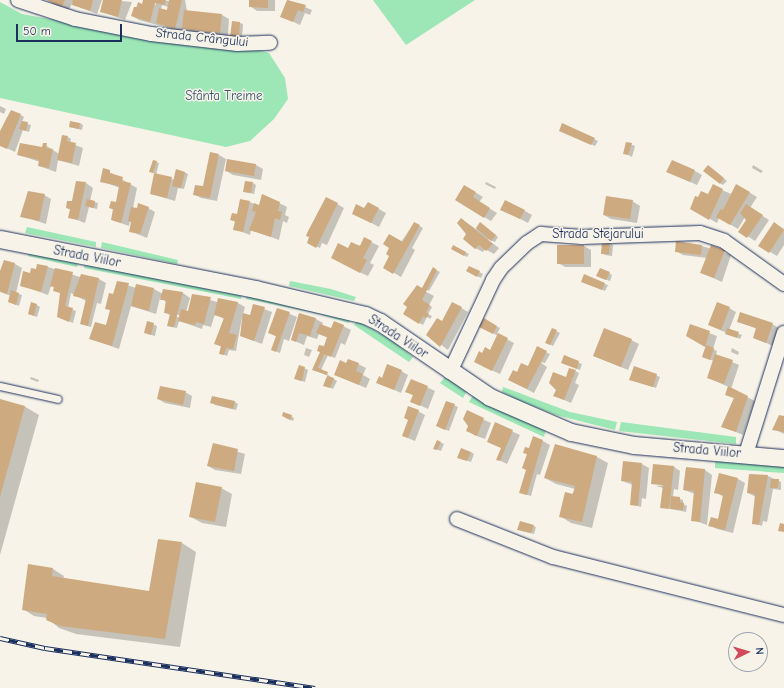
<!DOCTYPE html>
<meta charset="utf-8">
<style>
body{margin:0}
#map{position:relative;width:784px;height:688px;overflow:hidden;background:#f7f3e8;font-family:"Comic Neue",sans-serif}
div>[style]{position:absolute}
.green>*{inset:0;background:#9de6b5}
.shadow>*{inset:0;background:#0003}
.building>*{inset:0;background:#ceaa81}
.roads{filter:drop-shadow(0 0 1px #1b2f5e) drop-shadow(0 0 1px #1b2f5e)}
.service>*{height:7px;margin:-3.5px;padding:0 3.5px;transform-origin:3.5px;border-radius:3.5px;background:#f7f3e8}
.minor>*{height:14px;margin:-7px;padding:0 7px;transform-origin:7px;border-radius:7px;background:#f7f3e8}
.tertiary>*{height:17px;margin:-8.5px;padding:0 8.5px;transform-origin:8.5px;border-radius:8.5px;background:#f7f3e8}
.rail>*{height:4.5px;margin-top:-2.25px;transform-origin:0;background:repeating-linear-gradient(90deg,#f7f3e8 0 9px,#1b2f5e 0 18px);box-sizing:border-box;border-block:1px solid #1b2f5e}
span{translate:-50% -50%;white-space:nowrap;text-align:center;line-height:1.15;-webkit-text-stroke:3px #f7f3e8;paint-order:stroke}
.street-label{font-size:13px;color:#1b2f5e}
.park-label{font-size:13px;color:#35546f}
.north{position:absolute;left:728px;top:632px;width:40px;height:40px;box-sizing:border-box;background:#f7f3e8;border:1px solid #9fa5b1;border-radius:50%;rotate:85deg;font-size:11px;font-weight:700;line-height:16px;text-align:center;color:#1b2f5e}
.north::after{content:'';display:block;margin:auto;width:14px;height:18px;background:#d1495b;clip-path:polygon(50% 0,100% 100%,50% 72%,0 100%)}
.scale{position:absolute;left:16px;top:24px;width:106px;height:18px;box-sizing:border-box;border:2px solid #1b2f5e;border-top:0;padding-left:5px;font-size:12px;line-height:14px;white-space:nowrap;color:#1b2f5e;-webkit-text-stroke:3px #f7f3e8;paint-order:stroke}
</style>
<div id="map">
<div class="green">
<div style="clip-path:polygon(373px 0,475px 0,406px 45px)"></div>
<div style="clip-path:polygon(0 2px,22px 14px,148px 37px,247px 46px,269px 53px,285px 78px,288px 99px,274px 119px,250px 141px,226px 147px,0 98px)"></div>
<div style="clip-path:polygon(27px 227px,96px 242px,96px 247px,25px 233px)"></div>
<div style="clip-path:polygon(102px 242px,178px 260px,177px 264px,101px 248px)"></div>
<div style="clip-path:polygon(29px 248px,79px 259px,77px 267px,28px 256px)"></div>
<div style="clip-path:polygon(85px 261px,242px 292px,241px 299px,84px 268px)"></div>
<div style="clip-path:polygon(290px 281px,331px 289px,356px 297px,354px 301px,289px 286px)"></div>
<div style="clip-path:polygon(247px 293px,350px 319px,349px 323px,316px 313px,246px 299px)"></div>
<div style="clip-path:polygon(357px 321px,389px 338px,413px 357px,409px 362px,354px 325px)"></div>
<div style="clip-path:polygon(445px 377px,467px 391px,463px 398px,440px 383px)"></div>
<div style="clip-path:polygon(503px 387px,570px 412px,617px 422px,615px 430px,556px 415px,518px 400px,502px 392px)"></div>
<div style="clip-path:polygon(473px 395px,546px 430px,544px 437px,469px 402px)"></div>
<div style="clip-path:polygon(621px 422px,736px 437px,736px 444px,619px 431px)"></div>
<div style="clip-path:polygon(715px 457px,784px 462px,784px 473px,715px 468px)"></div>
</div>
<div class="shadow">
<div style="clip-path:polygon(49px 0,102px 0,97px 14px,72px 4px,68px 11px)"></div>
<div style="clip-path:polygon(110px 0,132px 2px,125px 20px,101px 11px)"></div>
<div style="clip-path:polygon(evenodd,144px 0,154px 0,155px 6px,157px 0,182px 2px,179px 0,185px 0,187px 11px,222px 15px,229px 19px,228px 36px,191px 32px,183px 28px,183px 32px,139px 20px,132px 16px,138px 3px,143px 5px,144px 0,162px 5px,168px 7px,167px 11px,161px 10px,162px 5px)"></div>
<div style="clip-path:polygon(250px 0,275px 0,275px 11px,257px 11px,250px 6px)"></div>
<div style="clip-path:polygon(288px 0,312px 10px,310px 15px,305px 13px,300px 25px,281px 16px)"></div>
<div style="clip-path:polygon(240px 23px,243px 24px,242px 39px,234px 38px)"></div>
<div style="clip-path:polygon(0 106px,6px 109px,4px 114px,0 112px)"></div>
<div style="clip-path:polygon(21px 115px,24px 117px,22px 122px,31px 125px,29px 132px,23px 130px,15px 152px,0 145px,0 133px,7px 117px,14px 119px)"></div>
<div style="clip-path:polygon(80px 123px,83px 125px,82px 130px,70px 127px)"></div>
<div style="clip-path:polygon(563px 124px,598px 141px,595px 146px,563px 132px)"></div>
<div style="clip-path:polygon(68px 137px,71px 139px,70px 143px,83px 148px,79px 166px,58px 160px,56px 172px,39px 166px,40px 162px,19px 155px,43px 148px,44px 144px,59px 154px)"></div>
<div style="clip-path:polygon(627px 143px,635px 146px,632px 157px,624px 153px)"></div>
<div style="clip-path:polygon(219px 155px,226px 159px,217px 201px,201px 198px,194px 194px,203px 188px)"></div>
<div style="clip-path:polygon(156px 162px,159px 163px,156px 175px,175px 180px,184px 172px,188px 174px,184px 189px,178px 188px,175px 201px,151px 194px,155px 174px,150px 171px)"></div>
<div style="clip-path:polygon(256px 165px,263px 169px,261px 180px,233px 175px,226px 171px)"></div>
<div style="clip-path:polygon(753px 165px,763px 171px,761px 173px,752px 168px)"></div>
<div style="clip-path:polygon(711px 168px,727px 181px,723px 185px,720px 183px)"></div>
<div style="clip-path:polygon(104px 169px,137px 188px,133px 208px,148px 208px,155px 212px,147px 238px,130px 231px,132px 223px,130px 221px,129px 226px,112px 220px,114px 210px,110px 208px,116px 203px,120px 188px,101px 181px)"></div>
<div style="clip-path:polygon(695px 171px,702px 175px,697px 185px,675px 175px)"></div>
<div style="clip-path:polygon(486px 182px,496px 187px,495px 189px,485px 184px)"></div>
<div style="clip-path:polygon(86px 183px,93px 188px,90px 201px,98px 203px,97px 209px,89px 207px,85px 223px,69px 217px,71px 210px,67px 208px)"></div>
<div style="clip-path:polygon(253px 183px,256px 185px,254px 194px,245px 192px)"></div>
<div style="clip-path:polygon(737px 185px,757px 197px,750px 208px,769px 220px,755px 241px,740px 231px,747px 220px,745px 217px,738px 229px,719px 218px,717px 223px,691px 208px,699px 199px,709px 195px,713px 186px,731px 194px)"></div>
<div style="clip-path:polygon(465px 186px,483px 197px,479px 202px,497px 213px,491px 221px,484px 217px)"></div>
<div style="clip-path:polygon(44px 195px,51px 199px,46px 224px,22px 216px)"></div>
<div style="clip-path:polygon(263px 195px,287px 207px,285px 215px,289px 217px,287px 223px,283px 221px,279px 240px,251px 230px,250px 235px,234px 229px,236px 222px,231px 220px,250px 202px,259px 206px)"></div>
<div style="clip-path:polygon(632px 201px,640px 206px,637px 223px,611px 219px,604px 215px)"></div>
<div style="clip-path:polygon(368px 203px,386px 213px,379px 227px,360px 217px)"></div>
<div style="clip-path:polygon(337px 204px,344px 208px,327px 245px,322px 243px,320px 248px,311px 244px)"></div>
<div style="clip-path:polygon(525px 211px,532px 215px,528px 223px,507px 212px)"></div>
<div style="clip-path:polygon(461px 219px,476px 229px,481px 224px,498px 237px,495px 242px,487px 239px,499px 248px,494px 254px,485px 249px,483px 252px,475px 248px)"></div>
<div style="clip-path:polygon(414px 223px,423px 228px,412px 248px,415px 250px,401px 277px,384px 267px)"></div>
<div style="clip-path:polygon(775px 223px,784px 229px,784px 245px,777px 256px,760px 246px)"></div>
<div style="clip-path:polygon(371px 242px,379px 246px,370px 263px,374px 265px,368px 276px,357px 271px,348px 249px)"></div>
<div style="clip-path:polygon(610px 243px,613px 245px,612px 256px,605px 255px,602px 253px)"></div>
<div style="clip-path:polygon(454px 246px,469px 254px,467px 257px,452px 249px)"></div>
<div style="clip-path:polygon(584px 246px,591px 250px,591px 267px,565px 267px,558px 263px)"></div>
<div style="clip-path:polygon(702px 246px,731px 255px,722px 282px,702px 273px,707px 258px,683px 255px,676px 251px)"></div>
<div style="clip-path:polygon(15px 264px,22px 268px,16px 293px,22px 295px,19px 306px,9px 302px,11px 296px,0 292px,0 272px)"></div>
<div style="clip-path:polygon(48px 267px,80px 277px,99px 279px,106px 283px,101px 304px,97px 303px,91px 327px,81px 324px,86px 301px,71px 293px,68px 308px,76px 311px,73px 323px,61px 318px,61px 293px,55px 288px,51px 286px,48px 295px,21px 285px,30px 274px)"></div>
<div style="clip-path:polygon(469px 267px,483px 274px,481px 278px,467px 271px)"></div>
<div style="clip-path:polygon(434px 269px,440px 272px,429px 291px,423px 287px)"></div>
<div style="clip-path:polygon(609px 273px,612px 275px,610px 281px,601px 278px)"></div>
<div style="clip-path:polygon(evenodd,118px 282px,136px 288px,137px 286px,154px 289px,163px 294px,164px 290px,183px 293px,190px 298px,186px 312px,189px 312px,193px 295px,217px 302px,219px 300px,238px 303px,245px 307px,243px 314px,251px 316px,253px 305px,272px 312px,262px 344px,241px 336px,242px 317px,236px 351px,229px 350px,227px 356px,220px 353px,222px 347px,215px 344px,224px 319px,215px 314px,211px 327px,203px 325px,202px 329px,179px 321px,177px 328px,171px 327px,168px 326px,171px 316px,165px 312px,166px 302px,160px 298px,156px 314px,131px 306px,119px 349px,91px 339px,106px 326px,111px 311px,106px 308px,114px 296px,118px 282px,173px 312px,180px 316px,180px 318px,172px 314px,173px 312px)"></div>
<div style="clip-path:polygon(585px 283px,605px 284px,608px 285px,605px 291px)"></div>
<div style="clip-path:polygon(417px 287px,434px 296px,429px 305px,432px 307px,428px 314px,432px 316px,430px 319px,427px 317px,423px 325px,404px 314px)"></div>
<div style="clip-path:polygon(453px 303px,468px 312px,448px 350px,428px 335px,443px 322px)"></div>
<div style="clip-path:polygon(37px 305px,40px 307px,37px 317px,29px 314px)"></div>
<div style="clip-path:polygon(729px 308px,736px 312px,729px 330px,742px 335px,740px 339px,709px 325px)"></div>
<div style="clip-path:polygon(278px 309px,297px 317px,289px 341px,284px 339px,280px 353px,275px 351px,277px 337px,270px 333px)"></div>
<div style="clip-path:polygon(300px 314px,316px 319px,323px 323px,322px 326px,332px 329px,335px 322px,351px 330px,345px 345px,341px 343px,335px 358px,328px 355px,321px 370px,337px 381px,333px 389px,324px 385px,328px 376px,317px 371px,328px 338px,319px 334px,317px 339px,307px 336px,304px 345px,292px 340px)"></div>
<div style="clip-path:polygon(484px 320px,500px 328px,497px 334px,514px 343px,500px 374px,482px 366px,483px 354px,491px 351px,498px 336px,480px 326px)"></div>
<div style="clip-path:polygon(738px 321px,772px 324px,779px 328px,773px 346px,754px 338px,757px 329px)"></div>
<div style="clip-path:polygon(147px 322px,157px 326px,155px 336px,148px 334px)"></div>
<div style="clip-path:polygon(691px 326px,717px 336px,713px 349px,717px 351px,716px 355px,739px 365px,731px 389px,755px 401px,743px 435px,722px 426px,734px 398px,726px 395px,729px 387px,708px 378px,714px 361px,703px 357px,707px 347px,687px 336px)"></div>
<div style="clip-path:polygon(552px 329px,560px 333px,553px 346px,549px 344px)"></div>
<div style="clip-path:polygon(631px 340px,639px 344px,628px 370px,594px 356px)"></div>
<div style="clip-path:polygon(306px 348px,312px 350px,309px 357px,304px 355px)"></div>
<div style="clip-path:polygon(537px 348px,550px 354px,545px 363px,540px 362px,547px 367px,534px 393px,509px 380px,528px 367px)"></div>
<div style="clip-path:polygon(732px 348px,739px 352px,738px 355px,731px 352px)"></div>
<div style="clip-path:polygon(564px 357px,582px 364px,580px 370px,562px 363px)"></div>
<div style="clip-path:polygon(347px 364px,358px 364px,366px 368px,363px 375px,370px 379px,366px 388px,336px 375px)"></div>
<div style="clip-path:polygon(634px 367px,660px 377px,656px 388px,634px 381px)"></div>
<div style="clip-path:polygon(304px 368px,308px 370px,305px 382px,298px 380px)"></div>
<div style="clip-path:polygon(570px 369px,579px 373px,575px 383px,579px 385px,571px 403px,555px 396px,570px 380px)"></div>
<div style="clip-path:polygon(401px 371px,408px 375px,401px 393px,377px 382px)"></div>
<div style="clip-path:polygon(31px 377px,39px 380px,38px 382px,30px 379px)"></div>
<div style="clip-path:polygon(411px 380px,435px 391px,428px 409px,411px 401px,414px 396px,407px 391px)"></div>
<div style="clip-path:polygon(185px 392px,192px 396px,190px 408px,165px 403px,158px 399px)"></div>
<div style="clip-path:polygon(213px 398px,235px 402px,238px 404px,236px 410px,215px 405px,212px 403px)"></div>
<div style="clip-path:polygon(0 402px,24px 406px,39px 415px,0 555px)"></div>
<div style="clip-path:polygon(447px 402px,458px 407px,449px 431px,441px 428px)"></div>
<div style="clip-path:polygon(418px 411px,425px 415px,415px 441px,403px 436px)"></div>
<div style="clip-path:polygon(467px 412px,491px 423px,485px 439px,474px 435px,469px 426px)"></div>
<div style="clip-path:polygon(291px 416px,294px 418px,293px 421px,286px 418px)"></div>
<div style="clip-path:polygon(784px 416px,784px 434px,774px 429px)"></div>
<div style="clip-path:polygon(496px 424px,520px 435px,507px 464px,497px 459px,502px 448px,488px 442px)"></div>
<div style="clip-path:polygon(543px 441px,550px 445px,540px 475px,537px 474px,531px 496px,524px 494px,528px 455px,524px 452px)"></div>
<div style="clip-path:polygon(440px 442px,444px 444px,441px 451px,435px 449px)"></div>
<div style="clip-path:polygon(213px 444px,245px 454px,241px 474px,215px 470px,208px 466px)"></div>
<div style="clip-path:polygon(471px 452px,474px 454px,471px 462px,462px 459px)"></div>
<div style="clip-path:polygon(597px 457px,608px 463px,592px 528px,571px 523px,560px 516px,575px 489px,556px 484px,545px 478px)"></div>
<div style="clip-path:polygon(642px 464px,649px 468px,646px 499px,642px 498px,641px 507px,631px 504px,633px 485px,622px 481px)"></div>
<div style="clip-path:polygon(673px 466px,680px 471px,678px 490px,674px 489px,673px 497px,683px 500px,683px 504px,687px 506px,686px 512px,661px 507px,663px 488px,656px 486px,664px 485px,652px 484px)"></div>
<div style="clip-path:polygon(686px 469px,705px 470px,712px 475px,707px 525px,693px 520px,695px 494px,684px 490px)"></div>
<div style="clip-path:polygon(750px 475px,768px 476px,781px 482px,781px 490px,773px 489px,767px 522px,763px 521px,762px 526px,754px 523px,756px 497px,748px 493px)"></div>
<div style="clip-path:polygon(738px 479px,745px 483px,733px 533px,717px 529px,710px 525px,718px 520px,724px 497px,715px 492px)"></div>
<div style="clip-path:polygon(221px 488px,232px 494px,226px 527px,202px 523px,191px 517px)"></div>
<div style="clip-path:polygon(533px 526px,536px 527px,534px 534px,522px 531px)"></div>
<div style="clip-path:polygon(182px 543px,196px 552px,180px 647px,76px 634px,59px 628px,47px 618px,34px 616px,23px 609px,53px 569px,64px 576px,63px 579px,150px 592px)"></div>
</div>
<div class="building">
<div style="clip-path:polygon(47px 0,65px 0,61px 8px)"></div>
<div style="clip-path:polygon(73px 0,93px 0,90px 11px,72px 5px)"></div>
<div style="clip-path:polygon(103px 0,122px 0,118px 17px,100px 12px)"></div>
<div style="clip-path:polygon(143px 0,166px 0,164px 5px,155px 3px,150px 22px,131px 16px,134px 7px,137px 7px,138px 2px,142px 4px)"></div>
<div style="clip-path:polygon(169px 0,182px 0,175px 29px,156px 23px,159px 8px,167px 10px)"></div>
<div style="clip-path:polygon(249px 0,268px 0,268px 8px,249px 7px)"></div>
<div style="clip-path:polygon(287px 0,306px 5px,303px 12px,298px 10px,293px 22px,280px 17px)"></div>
<div style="clip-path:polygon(184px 10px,222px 14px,220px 33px,182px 29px)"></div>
<div style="clip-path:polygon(232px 21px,240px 22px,239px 37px,230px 37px)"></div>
<div style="clip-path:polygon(11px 110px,21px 114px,7px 149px,0 146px,0 131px)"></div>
<div style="clip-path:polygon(22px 121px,28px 122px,26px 131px,19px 129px)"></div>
<div style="clip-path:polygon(70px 121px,80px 123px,79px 129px,69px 127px)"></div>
<div style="clip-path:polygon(562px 123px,595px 138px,591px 145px,559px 131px)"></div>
<div style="clip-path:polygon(62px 135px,68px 136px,67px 141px,76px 143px,72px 163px,57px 160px)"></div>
<div style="clip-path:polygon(626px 142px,632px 143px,628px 155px,623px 154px)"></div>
<div style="clip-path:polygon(20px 143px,42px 147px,43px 143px,47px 143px,46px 148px,53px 149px,49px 168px,38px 166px,39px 160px,17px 155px)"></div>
<div style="clip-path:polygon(210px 152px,219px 154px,210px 198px,193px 195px,195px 185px,203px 186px)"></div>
<div style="clip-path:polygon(227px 159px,256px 164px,254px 176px,225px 171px)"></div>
<div style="clip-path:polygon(153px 160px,157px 161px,153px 173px,149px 172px)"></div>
<div style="clip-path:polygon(672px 160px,695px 170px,690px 182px,666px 172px)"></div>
<div style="clip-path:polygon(708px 165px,724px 178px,720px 184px,703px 171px)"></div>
<div style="clip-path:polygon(103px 168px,110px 170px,110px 173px,123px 177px,122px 181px,131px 183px,121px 223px,111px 220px,113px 209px,109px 208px,111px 201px,116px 202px,119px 186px,100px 182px)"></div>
<div style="clip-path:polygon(176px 169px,185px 172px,181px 188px,172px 186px)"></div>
<div style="clip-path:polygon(154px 173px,172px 177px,167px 198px,150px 194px)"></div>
<div style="clip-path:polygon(76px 181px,86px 182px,78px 220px,68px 218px,70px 209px,66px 208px,67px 201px,72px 201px)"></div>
<div style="clip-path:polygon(245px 181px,253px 182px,251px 193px,243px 192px)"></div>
<div style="clip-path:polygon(713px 184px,723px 189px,709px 220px,690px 209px,695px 196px,698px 197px,701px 191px,708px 194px)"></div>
<div style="clip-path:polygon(736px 184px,750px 192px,730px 225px,716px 217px,721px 209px,723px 210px)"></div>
<div style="clip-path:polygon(464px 185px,476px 192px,473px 197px,490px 208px,484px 218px,455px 200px)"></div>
<div style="clip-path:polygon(28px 191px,45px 194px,39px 221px,20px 217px)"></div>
<div style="clip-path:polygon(262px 194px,280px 202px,278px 211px,282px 212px,280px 220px,275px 218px,271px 237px,249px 230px,256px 212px,252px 211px,254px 203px,259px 205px)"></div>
<div style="clip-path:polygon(606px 196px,633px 200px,630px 219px,603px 215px)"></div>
<div style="clip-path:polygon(326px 197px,338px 203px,316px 248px,307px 243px,309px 237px,306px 236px,307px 233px)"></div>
<div style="clip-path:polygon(87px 199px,95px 201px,94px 208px,85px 206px)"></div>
<div style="clip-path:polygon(240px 199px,250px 201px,243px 232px,233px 230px,235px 221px,230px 220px,232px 213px,237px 214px)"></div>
<div style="clip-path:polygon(505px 200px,525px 210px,520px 219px,500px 210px)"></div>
<div style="clip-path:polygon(368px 202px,379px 208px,371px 223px,352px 214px,356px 204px,364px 208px)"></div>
<div style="clip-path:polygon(138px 203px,149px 207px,140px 234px,129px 232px,131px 222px,128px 221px,131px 207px,137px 208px)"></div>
<div style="clip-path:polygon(746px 204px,763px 215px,747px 238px,738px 232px,746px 220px,740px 213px)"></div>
<div style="clip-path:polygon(461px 218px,493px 244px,486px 251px,479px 245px,475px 249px,463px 239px,466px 234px,457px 223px)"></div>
<div style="clip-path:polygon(414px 222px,420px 225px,393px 274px,383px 268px,389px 256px,386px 254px,389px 248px,383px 244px,389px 234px,403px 242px)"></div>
<div style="clip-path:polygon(480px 222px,496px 235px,491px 241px,476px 228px)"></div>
<div style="clip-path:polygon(774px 222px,784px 230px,769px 253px,758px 246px)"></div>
<div style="clip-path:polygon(364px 237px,372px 241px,363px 258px,367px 260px,360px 273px,331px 258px,338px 243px,348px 248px,351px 242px,360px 246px)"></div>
<div style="clip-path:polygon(676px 241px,702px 245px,701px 255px,675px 252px)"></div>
<div style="clip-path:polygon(602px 242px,610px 242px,609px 254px,601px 254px)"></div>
<div style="clip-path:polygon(453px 245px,466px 252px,464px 256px,451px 249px)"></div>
<div style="clip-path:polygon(557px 245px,584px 245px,584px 264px,557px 264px)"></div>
<div style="clip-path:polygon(711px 245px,725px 250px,714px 278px,700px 273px)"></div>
<div style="clip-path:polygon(4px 260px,15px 263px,7px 294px,0 291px,0 271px)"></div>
<div style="clip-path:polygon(37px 264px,48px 266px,41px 292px,20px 286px,23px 271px,30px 273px,31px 268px,36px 269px)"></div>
<div style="clip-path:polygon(469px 266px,480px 271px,477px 277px,466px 271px)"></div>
<div style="clip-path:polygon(433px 267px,437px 270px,422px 300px,430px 305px,426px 312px,429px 314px,426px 318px,423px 316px,419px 324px,403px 314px,407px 307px,403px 304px,417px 285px,422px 288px)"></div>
<div style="clip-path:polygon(55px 268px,73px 272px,65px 306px,73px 308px,69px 322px,57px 317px,60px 293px,53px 291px,54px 287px,50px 286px)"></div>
<div style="clip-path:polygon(600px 268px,610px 272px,606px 280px,596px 276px)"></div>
<div style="clip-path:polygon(81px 274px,99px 278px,88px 326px,80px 324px,86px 299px,73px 296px)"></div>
<div style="clip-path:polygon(584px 274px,605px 283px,602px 290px,581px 282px)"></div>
<div style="clip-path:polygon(117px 281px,129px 283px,112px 346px,89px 339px,95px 322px,106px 325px,110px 310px,105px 309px,109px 293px,113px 294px)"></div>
<div style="clip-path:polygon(136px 284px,154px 288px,149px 311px,131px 306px)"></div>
<div style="clip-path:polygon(163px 289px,183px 292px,174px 327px,167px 326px,170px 314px,164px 313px,166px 300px,160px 300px)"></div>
<div style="clip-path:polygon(11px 290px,19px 293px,16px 305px,8px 302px)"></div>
<div style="clip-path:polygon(192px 294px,211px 297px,204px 324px,196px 322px,195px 325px,178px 321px,181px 309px,188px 311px)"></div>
<div style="clip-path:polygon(218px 298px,238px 302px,229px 333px,237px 335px,233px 349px,226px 348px,224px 355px,219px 354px,221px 346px,214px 344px,224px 318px,214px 315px)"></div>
<div style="clip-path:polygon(31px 302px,37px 304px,34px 316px,28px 314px)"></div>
<div style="clip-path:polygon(452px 302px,462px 307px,440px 347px,426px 335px,437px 318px,442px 321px)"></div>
<div style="clip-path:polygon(717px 302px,730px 307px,721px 330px,708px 325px)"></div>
<div style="clip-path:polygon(253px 304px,265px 307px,254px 341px,240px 336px,243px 313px,250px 315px)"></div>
<div style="clip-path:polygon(277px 308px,290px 312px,276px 352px,271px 350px,276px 336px,268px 333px)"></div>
<div style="clip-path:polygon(740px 312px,773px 323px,766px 343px,753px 338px,756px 328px,737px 322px)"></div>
<div style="clip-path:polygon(299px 313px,316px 318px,310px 336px,299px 333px,296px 342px,291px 340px)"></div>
<div style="clip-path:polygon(484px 318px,497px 326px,493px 334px,479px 327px)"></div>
<div style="clip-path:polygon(147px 321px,154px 323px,151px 335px,144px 333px)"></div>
<div style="clip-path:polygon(334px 321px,344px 325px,331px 357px,324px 354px,318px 368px,328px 372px,327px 375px,312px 370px,320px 352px,317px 351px,319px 345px,324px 346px,327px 337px,316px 333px,320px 324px,331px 328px)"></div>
<div style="clip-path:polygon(690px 324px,710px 331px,705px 347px,686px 336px)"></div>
<div style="clip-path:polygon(552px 328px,557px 330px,550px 345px,545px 343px)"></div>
<div style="clip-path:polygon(604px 328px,632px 339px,621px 367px,593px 356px)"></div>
<div style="clip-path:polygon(727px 328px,739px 332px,737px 338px,725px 334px)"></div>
<div style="clip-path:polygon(498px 333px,508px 338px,492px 371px,474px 362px,479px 351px,482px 353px,485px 347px,490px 350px)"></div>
<div style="clip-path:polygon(706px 345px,714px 348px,710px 360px,702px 357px)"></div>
<div style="clip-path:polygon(537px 346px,547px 351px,527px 389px,508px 380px,513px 370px,517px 372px,521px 363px,528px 366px)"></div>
<div style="clip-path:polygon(715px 354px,733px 360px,724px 384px,707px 378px)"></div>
<div style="clip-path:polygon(564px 355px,579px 361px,577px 369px,561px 363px)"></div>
<div style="clip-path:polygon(348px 359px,359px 363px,356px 371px,363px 374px,359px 385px,334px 375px,340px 360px,346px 363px)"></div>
<div style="clip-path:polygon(387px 364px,402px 370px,394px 390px,376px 383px,379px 376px,382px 378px)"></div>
<div style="clip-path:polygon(299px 365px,305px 367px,302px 381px,294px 379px)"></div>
<div style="clip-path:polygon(634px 366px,657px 374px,653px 387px,629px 380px)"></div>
<div style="clip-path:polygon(569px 368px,576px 370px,564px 400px,553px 396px,556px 390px,549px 383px,553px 372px,566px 377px)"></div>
<div style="clip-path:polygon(327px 376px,334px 378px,330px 388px,323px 386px)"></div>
<div style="clip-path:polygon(411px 379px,428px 386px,420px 406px,410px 402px,413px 395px,405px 392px)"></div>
<div style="clip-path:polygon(160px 386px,186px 391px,183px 405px,157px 399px)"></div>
<div style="clip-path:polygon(728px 386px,748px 396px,736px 432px,721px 427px,734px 398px,725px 395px)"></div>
<div style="clip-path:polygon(212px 396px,235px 401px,233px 409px,210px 403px)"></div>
<div style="clip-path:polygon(0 399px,25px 406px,0 497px)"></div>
<div style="clip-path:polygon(446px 401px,455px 404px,445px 430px,436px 426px)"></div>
<div style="clip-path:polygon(408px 406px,419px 410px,408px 438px,402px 436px,408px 420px,404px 418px)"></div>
<div style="clip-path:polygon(467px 410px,484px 418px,477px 436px,466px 431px,468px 426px,463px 419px)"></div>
<div style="clip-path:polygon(283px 412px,292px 415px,290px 420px,282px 416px)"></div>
<div style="clip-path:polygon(779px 415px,784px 416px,784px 432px,772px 430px)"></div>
<div style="clip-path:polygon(495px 422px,513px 430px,500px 461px,496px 460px,501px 448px,487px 442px)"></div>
<div style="clip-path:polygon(533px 436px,543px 440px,527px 495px,519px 493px,526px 470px,522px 468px,527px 454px,523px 453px,525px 447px,529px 448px)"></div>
<div style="clip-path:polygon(437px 440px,441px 442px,437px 450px,433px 449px)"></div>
<div style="clip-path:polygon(213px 443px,238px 449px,234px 471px,207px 466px)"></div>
<div style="clip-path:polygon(555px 444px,597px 456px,582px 522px,559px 517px,565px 492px,573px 494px,575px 486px,544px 478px)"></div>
<div style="clip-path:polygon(461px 448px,471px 452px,467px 461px,457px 458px)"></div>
<div style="clip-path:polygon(623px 461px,642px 463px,638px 506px,630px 505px,632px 482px,621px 481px)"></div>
<div style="clip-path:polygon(653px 464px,674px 466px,669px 509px,660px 508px,663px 485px,651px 484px)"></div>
<div style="clip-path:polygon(686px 467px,705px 469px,700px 522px,691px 521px,694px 491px,683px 490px)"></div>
<div style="clip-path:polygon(719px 473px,738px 478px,725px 530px,708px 526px,711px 517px,718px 519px,723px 495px,714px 493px)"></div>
<div style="clip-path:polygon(749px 474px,768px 475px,759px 525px,752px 524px,755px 494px,747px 493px)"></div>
<div style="clip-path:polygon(771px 479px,779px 479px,778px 488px,770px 488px)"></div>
<div style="clip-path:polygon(196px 482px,222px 487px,215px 522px,189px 517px)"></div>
<div style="clip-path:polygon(671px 496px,680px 497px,680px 502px,684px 503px,683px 510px,670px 509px)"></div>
<div style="clip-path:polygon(520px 521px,534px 525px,531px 533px,517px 530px)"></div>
<div style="clip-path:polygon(780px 523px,784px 524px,784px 532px,778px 531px)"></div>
<div style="clip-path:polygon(158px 539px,182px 542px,165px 639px,60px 626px,46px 620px,47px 614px,22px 610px,28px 564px,53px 568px,52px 576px,149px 591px)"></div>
</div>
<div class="roads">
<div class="service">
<div style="left:0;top:386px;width:59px;rotate:12.6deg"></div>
</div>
<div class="minor">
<div style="left:18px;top:0;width:60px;rotate:18.4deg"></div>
<div style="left:75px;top:19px;width:77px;rotate:11.2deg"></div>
<div style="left:151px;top:34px;width:87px;rotate:6.6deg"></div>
<div style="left:237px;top:44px;width:33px;rotate:-2deg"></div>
<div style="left:450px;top:372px;width:102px;rotate:-64.9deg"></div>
<div style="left:493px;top:280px;width:14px;rotate:-56deg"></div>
<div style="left:501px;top:268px;width:36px;rotate:-44deg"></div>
<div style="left:527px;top:243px;width:17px;rotate:-33deg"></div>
<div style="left:541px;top:234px;width:41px;rotate:4.2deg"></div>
<div style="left:582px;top:237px;width:118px;rotate:-1.9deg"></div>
<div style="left:700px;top:233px;width:25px;rotate:18deg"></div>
<div style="left:724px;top:241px;width:74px;rotate:35.6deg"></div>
<div style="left:746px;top:454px;width:127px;rotate:-72.6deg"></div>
<div style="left:457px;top:519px;width:103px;rotate:21.6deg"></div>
<div style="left:553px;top:557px;width:238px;rotate:14.1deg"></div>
</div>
<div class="tertiary">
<div style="left:0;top:239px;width:260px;rotate:11.1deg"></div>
<div style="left:255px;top:289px;width:113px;rotate:13.3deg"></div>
<div style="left:365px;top:315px;width:17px;rotate:25deg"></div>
<div style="left:380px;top:322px;width:133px;rotate:34.3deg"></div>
<div style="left:490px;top:397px;width:88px;rotate:23.4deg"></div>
<div style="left:571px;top:432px;width:64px;rotate:11.7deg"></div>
<div style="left:634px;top:445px;width:151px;rotate:5deg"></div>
</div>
</div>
<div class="rail">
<div style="left:0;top:638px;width:46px;rotate:12.5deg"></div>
<div style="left:45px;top:648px;width:273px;rotate:8.4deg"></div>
</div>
<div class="street-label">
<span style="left:202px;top:38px;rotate:6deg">Strada Crângului</span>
<span style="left:598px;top:234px">Strada Stejarului</span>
<span style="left:87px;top:257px;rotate:11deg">Strada Viilor</span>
<span style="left:398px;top:337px;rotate:33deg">Strada Viilor</span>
<span style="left:707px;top:451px;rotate:5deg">Strada Viilor</span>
</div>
<div class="park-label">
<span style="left:224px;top:96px">Sfânta Treime</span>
</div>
<div class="north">N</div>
<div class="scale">50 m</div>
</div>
